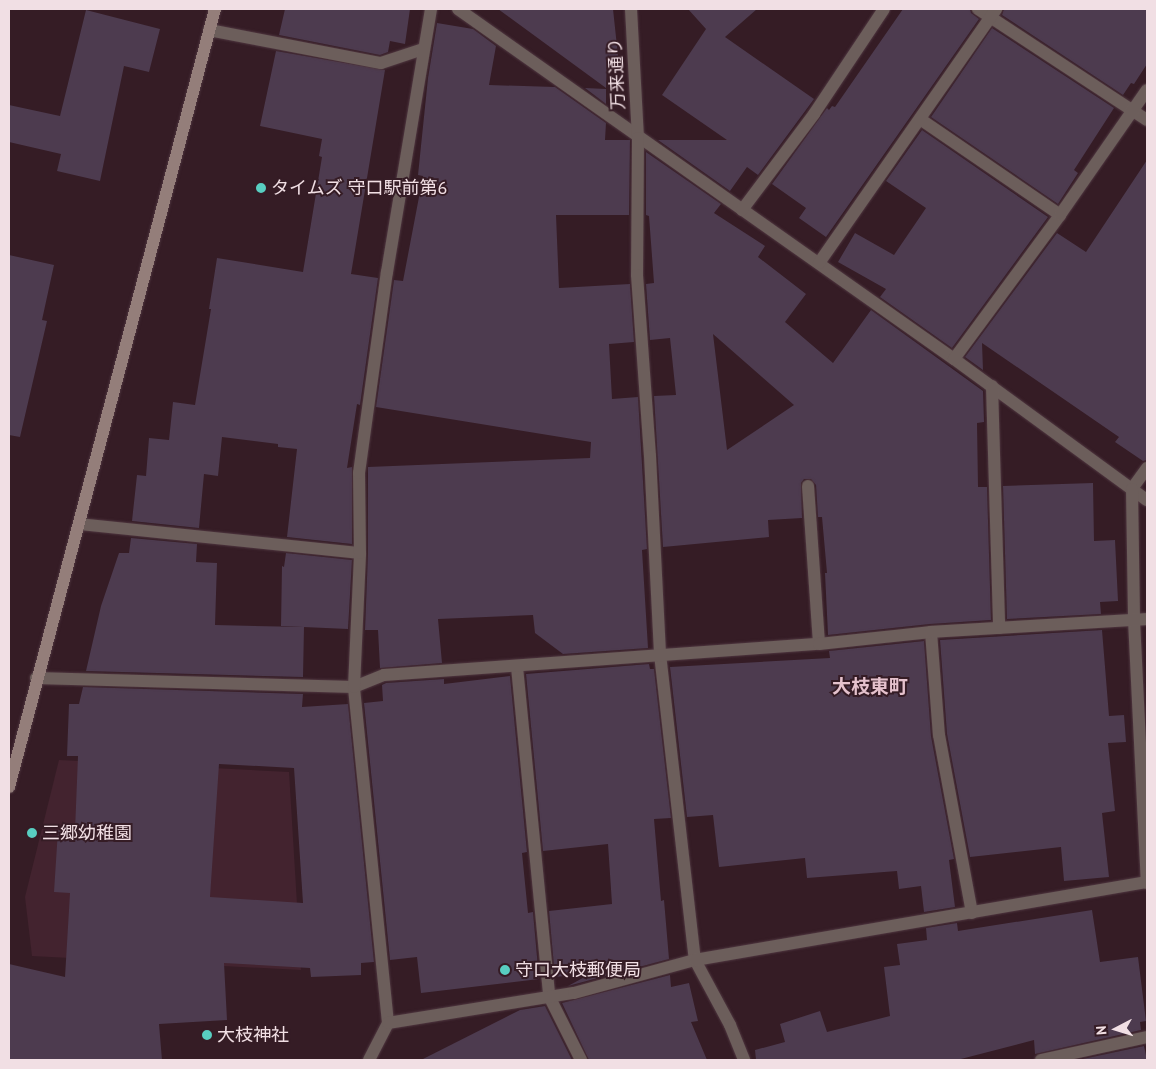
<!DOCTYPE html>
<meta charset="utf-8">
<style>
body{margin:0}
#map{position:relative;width:1156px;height:1069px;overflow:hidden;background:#351c25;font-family:"PT Sans","Noto Sans JP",sans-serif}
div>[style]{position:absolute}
.built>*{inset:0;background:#43232f}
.building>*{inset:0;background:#4d3b4f}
.roads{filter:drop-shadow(0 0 1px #4f3740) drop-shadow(0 0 1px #4f3740)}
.street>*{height:12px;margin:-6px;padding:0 6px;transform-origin:6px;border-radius:6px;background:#6c5e5b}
.secondary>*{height:12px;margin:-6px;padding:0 6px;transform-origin:6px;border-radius:6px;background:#947e7a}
.dots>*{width:14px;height:14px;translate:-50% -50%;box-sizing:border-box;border:2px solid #351c25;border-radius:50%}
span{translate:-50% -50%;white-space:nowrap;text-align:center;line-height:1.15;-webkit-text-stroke:4px #351c25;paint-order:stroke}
.street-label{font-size:18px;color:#f1dfe4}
.poi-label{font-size:18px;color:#f1dfe4}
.left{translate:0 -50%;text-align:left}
.neighbourhood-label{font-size:19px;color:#e5c2cd;font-weight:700}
.frame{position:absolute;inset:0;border:10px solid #f1dfe4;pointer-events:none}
.north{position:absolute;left:1091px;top:1004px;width:50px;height:50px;-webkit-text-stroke:4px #351c25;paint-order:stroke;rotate:265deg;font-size:14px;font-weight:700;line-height:20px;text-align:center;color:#f1dfe4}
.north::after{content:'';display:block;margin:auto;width:18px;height:22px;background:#f1dfe4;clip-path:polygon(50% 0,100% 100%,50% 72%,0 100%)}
</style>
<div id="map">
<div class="built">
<div style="clip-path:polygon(59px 760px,289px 772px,301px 970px,32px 956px,25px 897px)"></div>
</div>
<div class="building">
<div style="clip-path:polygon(285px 9px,410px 9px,405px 44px,390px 41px,388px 52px,380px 55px,279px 35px)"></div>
<div style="clip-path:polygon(498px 9px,613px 9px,619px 65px,607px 57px,606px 88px)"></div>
<div style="clip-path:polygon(688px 9px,757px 9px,725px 37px,814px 99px,758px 175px,747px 167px,730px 191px,658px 140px,727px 140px,662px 95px,706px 29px)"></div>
<div style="clip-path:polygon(903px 9px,970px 9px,971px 13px,979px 19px,826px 237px,799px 218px,806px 208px,772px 184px,827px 108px,829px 110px,832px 106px,835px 107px)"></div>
<div style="clip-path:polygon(1004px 9px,1147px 9px,1147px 64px,1134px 84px,1131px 83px,1123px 95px,1002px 15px)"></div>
<div style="clip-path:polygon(86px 10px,160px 29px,149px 72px,124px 66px,100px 181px,57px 171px,61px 154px,9px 142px,9px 105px,60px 116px)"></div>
<div style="clip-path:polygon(437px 23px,473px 29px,496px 46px,489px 85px,555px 87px,606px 123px,605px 140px,630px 140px,629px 215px,556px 215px,559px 288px,630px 284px,634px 342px,609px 344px,612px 399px,638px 397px,647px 549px,642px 550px,648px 648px,563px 654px,535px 633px,533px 615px,438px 619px,442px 663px,380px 668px,378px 630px,365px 630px,368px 553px,368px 467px,590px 458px,591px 442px,376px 407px,394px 280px,403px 281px,423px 176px,418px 175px,428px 78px)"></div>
<div style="clip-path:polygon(992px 28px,1114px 108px,1074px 170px,1078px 173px,1058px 204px,931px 117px)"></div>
<div style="clip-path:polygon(276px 51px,385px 70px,351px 274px,378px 278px,360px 405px,357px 404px,347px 468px,352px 467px,352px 544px,287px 537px,297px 449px,278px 447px,278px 444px,222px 437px,218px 476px,204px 474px,199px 528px,132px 521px,137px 475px,146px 476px,149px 438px,169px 440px,173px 402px,195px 405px,211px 309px,209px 309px,217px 258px,303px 272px,322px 157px,319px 156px,322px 139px,260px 126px)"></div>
<div style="clip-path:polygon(585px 88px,606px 89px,606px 104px)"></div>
<div style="clip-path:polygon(922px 130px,1048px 217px,952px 348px,880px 297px,886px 289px,838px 262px,855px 233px,894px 255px,926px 208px,886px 181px)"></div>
<div style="clip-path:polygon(evenodd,646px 152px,721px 204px,714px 213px,765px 246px,758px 257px,806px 294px,785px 322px,833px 363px,871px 310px,983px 391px,984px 422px,977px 423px,978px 487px,987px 487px,991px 620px,930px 624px,828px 635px,825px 573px,827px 573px,822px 517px,818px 517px,816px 485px,811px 479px,804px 479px,801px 483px,802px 518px,768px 520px,769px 537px,663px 547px,654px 396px,676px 395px,670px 338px,650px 340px,646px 284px,654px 283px,649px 216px,646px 215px,646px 152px,713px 334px,794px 405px,727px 450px,713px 334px)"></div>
<div style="clip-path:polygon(1147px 160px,1147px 460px,1143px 461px,1115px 442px,1119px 437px,982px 343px,983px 370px,965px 357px,1057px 233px,1086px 252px)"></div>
<div style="clip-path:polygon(9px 255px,54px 265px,42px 320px,47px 321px,20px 437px,9px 435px)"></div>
<div style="clip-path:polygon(1093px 483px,1094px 541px,1115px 540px,1118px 601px,1100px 602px,1101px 614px,1007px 619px,1003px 486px)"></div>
<div style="clip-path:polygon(131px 538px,197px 544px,196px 562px,217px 563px,215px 625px,304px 627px,303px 677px,86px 671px,101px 606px,119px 553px,129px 553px)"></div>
<div style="clip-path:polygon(286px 553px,352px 560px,348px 629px,281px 626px,282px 566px,284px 567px)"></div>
<div style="clip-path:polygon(1102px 630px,1109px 716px,1124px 715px,1126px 742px,1108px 743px,1115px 811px,1102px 813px,1109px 877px,1064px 881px,1061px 847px,970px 857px,947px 734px,940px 640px)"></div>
<div style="clip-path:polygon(924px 641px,931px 736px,954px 859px,949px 860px,955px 907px,924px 912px,921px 886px,899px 889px,897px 871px,807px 878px,805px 858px,719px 867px,713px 815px,687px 817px,670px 667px,830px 658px,829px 651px)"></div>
<div style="clip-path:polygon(649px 664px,650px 669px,654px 669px,671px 818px,654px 819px,661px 901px,664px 900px,669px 959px,568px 986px,592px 973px,555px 977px,549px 911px,612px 904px,608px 844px,543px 851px,526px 674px)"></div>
<div style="clip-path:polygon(510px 676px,527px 852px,522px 853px,528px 913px,533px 912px,539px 979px,421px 993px,417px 957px,390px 960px,364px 703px,383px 701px,382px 685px,386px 683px,444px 679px,444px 684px)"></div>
<div style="clip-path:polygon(evenodd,83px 687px,303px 694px,302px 707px,348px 704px,374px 962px,361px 963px,361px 975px,311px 977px,310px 968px,224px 963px,227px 1020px,159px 1024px,162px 1060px,9px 1060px,9px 964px,65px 977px,70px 893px,54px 892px,58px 830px,75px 831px,78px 756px,67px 756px,69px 704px,79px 704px,83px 687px,219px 764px,294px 768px,303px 903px,210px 897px,219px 764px)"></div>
<div style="clip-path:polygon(1092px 910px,1100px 962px,1138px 957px,1146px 1021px,1140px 1022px,1141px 1030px,1035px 1054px,1034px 1040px,957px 1060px,756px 1060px,755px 1050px,785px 1042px,780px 1024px,820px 1011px,827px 1032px,890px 1016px,884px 967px,900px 965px,897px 944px,927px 940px,926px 928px,957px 923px,958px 931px)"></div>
<div style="clip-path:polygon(670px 975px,671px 987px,689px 983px,698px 1021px,691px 1022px,707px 1060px,589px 1060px,562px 1003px)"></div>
<div style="clip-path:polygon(545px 1006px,572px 1060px,421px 1060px,520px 1010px)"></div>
<div style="clip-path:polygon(1144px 1046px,1147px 1060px,1078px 1060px)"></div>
</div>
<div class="roads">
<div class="street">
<div style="left:458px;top:9px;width:607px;rotate:35.21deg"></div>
<div style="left:954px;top:359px;width:239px;rotate:36.2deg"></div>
<div style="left:631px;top:9px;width:129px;rotate:86.9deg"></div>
<div style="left:638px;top:138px;width:137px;rotate:90.4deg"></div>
<div style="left:637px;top:275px;width:181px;rotate:85.9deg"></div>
<div style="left:650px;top:456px;width:198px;rotate:87.1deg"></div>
<div style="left:660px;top:654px;width:308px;rotate:83.5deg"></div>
<div style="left:695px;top:960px;width:74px;rotate:61.7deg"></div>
<div style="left:730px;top:1025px;width:38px;rotate:68deg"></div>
<div style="left:978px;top:9px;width:202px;rotate:33.3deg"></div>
<div style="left:209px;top:30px;width:175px;rotate:10.9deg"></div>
<div style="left:381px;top:63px;width:44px;rotate:-18.4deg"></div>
<div style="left:920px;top:119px;width:170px;rotate:34.4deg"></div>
<div style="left:742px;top:210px;width:120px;rotate:-53.1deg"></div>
<div style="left:814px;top:114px;width:126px;rotate:-56.3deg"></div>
<div style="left:819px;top:263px;width:310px;rotate:-55.1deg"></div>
<div style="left:954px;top:359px;width:179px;rotate:-53.6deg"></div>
<div style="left:1060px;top:215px;width:152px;rotate:-55.2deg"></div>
<div style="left:992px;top:386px;width:242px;rotate:88.3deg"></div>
<div style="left:1147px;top:468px;width:26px;rotate:126deg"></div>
<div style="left:1132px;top:489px;width:131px;rotate:89.1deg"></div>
<div style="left:1134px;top:620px;width:263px;rotate:87.2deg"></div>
<div style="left:808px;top:486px;width:158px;rotate:86deg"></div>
<div style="left:79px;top:524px;width:282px;rotate:5.9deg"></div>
<div style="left:931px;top:632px;width:103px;rotate:85.6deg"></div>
<div style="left:939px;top:735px;width:181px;rotate:79.5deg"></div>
<div style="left:517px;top:667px;width:331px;rotate:84.4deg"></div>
<div style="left:549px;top:996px;width:72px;rotate:63.4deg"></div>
<div style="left:36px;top:678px;width:318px;rotate:1.6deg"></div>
<div style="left:354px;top:687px;width:32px;rotate:-22deg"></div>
<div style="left:384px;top:675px;width:436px;rotate:-4.1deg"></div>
<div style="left:819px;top:644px;width:113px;rotate:-6.1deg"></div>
<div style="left:931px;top:632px;width:216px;rotate:-3.4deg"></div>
<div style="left:388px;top:1023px;width:338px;rotate:-95.8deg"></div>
<div style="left:354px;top:687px;width:134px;rotate:-87.4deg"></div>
<div style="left:360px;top:553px;width:80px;rotate:-90.7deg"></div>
<div style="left:359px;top:473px;width:203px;rotate:-82.1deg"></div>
<div style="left:387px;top:272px;width:267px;rotate:-80.5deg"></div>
<div style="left:369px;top:1060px;width:42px;rotate:-62.8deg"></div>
<div style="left:388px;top:1023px;width:188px;rotate:-9.2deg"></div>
<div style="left:574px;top:993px;width:125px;rotate:-15.3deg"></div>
<div style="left:695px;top:960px;width:459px;rotate:-9.8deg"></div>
<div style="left:1041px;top:1060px;width:108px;rotate:-12.2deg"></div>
</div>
<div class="secondary">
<div style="left:9px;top:787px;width:805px;rotate:-75.17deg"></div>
</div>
</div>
<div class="dots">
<div style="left:261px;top:188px;background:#58cec1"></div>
<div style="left:32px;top:833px;background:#58cec1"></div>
<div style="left:505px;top:970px;background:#58cec1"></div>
<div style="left:207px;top:1035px;background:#58cec1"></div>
</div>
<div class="street-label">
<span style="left:617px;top:74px;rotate:-93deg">万来通り</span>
</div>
<div class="poi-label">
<span class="left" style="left:271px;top:188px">タイムズ 守口駅前第6</span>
<span class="left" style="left:42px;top:833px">三郷幼稚園</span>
<span class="left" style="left:515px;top:970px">守口大枝郵便局</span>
<span class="left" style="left:217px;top:1035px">大枝神社</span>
</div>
<div class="neighbourhood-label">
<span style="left:870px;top:687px">大枝東町</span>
</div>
<div class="frame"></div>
<div class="north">N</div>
</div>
